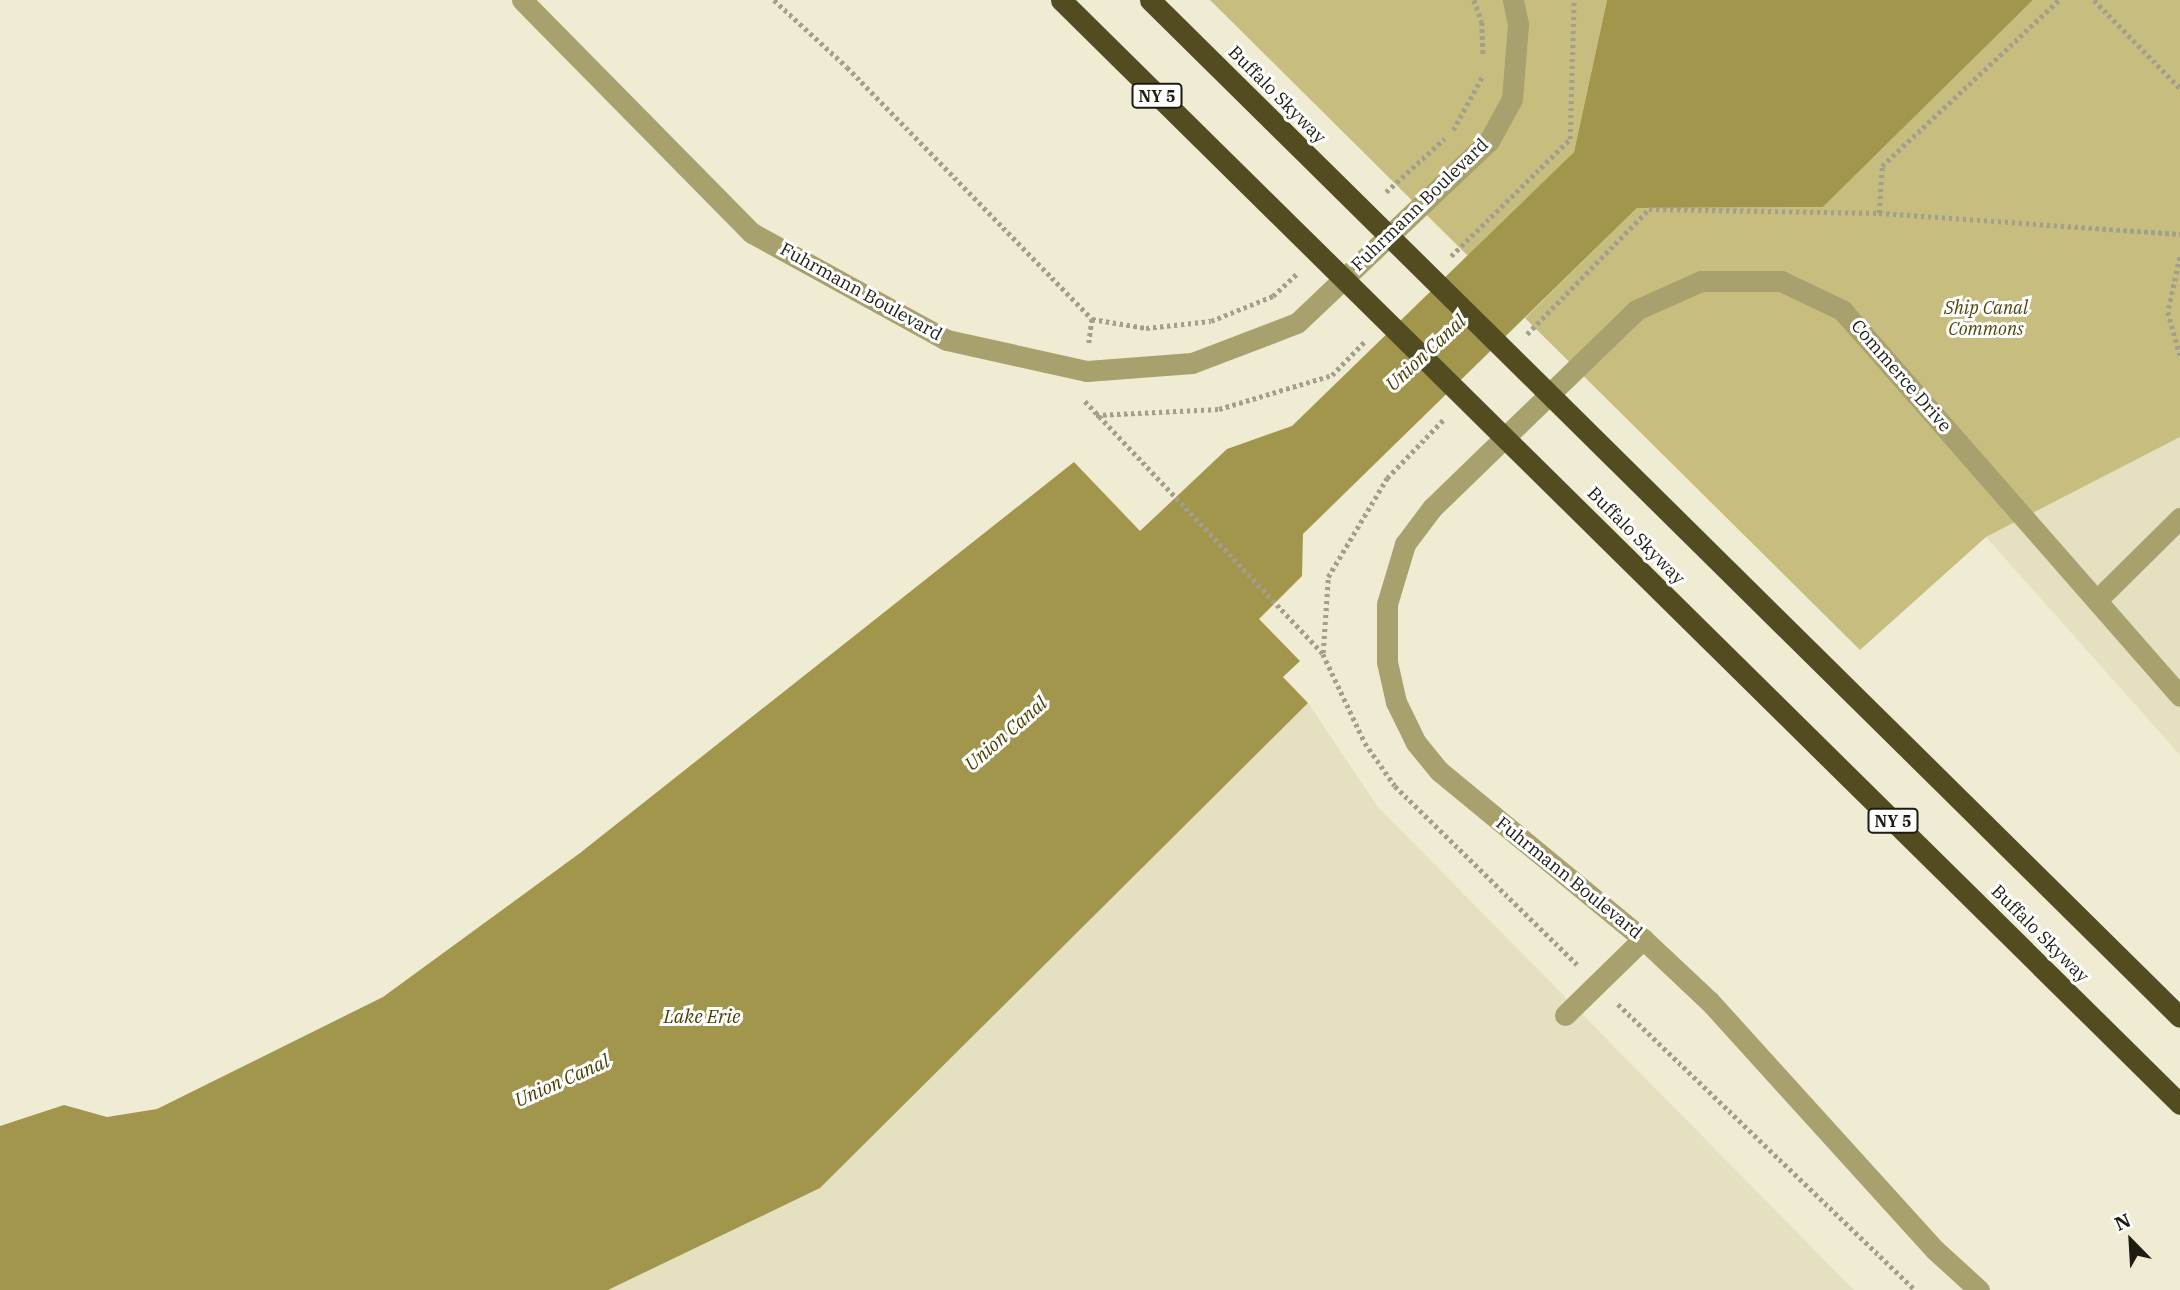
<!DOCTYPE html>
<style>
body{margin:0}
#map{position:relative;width:2180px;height:1290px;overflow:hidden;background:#efecd3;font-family:"IBM Plex Serif",serif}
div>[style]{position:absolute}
.built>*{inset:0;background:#e4e0c0}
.green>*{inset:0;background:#c7bd7f}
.water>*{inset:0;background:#a2964d}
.path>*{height:4.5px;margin-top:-2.25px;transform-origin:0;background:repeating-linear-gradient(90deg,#a2a08c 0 3.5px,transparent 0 7px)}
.minor>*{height:21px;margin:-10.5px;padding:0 10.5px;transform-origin:10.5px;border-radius:10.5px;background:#a9a16d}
.highway>*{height:21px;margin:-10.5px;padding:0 10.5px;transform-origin:10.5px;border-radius:10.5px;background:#534c21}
span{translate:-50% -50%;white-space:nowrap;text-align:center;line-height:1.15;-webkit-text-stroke:6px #fff;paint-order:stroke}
.shield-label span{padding:2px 5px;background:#fff;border:2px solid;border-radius:5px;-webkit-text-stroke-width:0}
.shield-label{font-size:16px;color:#1d1c13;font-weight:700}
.street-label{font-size:18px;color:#1d1c13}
.park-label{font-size:18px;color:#51480e;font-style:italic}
.water-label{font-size:19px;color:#473e00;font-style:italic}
.north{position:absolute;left:2096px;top:1206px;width:70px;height:70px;-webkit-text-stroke:5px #fff;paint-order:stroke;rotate:336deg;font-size:19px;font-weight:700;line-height:28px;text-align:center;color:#1d1c13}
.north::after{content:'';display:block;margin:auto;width:24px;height:32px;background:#1d1c13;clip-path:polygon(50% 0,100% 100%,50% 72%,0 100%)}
</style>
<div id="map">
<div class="built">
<div style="clip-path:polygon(2180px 437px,2180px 755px,1986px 537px)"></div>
<div style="clip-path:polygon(1308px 703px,1378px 807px,1854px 1290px,608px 1290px,820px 1188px)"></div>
</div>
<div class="green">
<div style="clip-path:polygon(1210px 0,1607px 0,1574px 152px,1468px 256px)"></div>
<div style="clip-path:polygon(2033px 0,2180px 0,2180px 437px,1986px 537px,1860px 650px,1525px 318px,1637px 208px,1823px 207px)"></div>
</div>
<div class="water">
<div style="clip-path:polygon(1607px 0,2033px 0,1823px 207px,1637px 208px,1303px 534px,1302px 576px,1259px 619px,1300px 661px,1283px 677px,1308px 703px,820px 1188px,608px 1290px,0 1290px,0 1126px,64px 1105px,107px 1117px,157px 1109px,383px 997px,580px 853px,1074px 462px,1140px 531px,1227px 449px,1292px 426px,1574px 152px)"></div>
</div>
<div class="path">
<div style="left:774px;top:0;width:99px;rotate:42.5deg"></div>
<div style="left:847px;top:67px;width:351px;rotate:45.8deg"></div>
<div style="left:1092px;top:319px;width:24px;rotate:97deg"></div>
<div style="left:1474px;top:0;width:23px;rotate:70deg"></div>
<div style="left:1482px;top:22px;width:32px;rotate:88deg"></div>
<div style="left:2094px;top:0;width:123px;rotate:45.7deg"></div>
<div style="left:1453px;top:130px;width:60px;rotate:-61.3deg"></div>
<div style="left:1386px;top:192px;width:79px;rotate:-42.4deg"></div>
<div style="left:1879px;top:213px;width:47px;rotate:-86.3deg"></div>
<div style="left:1882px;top:166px;width:243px;rotate:-43.2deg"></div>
<div style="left:1451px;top:256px;width:167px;rotate:-44.5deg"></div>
<div style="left:1570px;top:139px;width:139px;rotate:-88.4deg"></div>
<div style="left:2180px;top:257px;width:56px;rotate:102.3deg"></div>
<div style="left:2168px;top:312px;width:45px;rotate:74.4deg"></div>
<div style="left:1092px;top:319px;width:55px;rotate:9.5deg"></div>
<div style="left:1146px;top:328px;width:65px;rotate:-6.1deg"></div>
<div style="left:1211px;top:321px;width:67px;rotate:-22deg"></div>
<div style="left:1273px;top:296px;width:33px;rotate:-43deg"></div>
<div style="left:1527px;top:334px;width:175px;rotate:-45.7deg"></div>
<div style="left:1649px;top:209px;width:230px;rotate:1deg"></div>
<div style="left:1879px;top:213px;width:302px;rotate:4deg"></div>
<div style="left:1085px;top:401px;width:347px;rotate:46.7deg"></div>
<div style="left:1323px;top:654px;width:98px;rotate:64.7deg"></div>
<div style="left:1365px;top:743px;width:52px;rotate:55.1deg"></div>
<div style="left:1395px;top:786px;width:255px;rotate:44.4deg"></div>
<div style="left:1096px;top:415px;width:123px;rotate:-2.8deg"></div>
<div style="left:1219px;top:409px;width:118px;rotate:-16.7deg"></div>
<div style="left:1332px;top:375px;width:47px;rotate:-45.9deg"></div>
<div style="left:1323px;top:653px;width:76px;rotate:-86.2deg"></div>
<div style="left:1328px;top:577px;width:115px;rotate:-59.2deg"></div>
<div style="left:1387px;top:478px;width:83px;rotate:-46deg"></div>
<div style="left:1618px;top:1004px;width:412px;rotate:43.9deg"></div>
</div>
<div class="minor">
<div style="left:522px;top:0;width:327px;rotate:45.4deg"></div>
<div style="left:752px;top:233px;width:222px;rotate:28.8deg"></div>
<div style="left:947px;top:340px;width:143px;rotate:12.5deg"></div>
<div style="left:1087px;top:371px;width:105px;rotate:-4.4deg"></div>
<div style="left:1192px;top:363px;width:112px;rotate:-20.9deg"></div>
<div style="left:1297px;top:323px;width:265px;rotate:-43.5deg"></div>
<div style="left:1489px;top:141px;width:48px;rotate:-61.3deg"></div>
<div style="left:1512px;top:99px;width:75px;rotate:-85.4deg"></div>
<div style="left:1518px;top:24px;width:25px;rotate:-102deg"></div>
<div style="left:2097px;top:600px;width:117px;rotate:-44.7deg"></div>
<div style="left:1565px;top:1015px;width:109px;rotate:-44.3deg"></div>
<div style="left:1979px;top:1290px;width:59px;rotate:-137.7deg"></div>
<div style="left:1935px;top:1250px;width:336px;rotate:-132.2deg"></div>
<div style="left:1709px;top:1001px;width:91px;rotate:-136.8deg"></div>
<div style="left:1643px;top:939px;width:264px;rotate:-140.5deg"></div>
<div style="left:1439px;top:771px;width:36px;rotate:-129deg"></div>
<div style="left:1416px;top:743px;width:46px;rotate:-116deg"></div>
<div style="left:1396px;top:702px;width:41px;rotate:-102.7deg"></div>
<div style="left:1387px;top:662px;width:58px;rotate:-90deg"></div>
<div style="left:1387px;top:604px;width:63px;rotate:-73.3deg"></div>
<div style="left:1405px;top:544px;width:45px;rotate:-53.1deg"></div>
<div style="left:1432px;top:508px;width:284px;rotate:-44.1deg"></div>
<div style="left:1636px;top:310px;width:71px;rotate:-24deg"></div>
<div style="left:1701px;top:281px;width:80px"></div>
<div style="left:1781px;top:281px;width:68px;rotate:25.4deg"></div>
<div style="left:1842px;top:310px;width:513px;rotate:48.79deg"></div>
</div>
<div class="highway">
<div style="left:1061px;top:0;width:1572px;rotate:44.61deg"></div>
<div style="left:1150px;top:0;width:1447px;rotate:44.64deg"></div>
</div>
<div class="shield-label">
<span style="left:1157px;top:96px">NY 5</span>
<span style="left:1893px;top:821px">NY 5</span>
</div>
<div class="street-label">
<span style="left:1277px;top:95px;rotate:45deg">Buffalo Skyway</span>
<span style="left:1420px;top:205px;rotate:-44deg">Fuhrmann Boulevard</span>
<span style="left:861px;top:292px;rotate:29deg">Fuhrmann Boulevard</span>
<span style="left:1901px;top:376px;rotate:49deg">Commerce Drive</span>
<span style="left:1636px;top:536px;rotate:45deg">Buffalo Skyway</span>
<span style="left:1569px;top:878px;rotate:39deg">Fuhrmann Boulevard</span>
<span style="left:2040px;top:934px;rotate:45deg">Buffalo Skyway</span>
</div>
<div class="park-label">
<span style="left:1986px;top:319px">Ship Canal<br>Commons</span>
</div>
<div class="water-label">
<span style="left:1426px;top:353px;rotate:-43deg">Union Canal</span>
<span style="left:1006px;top:734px;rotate:-41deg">Union Canal</span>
<span style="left:702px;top:1017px">Lake Erie</span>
<span style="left:562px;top:1081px;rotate:-24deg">Union Canal</span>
</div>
<div class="north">N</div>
</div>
